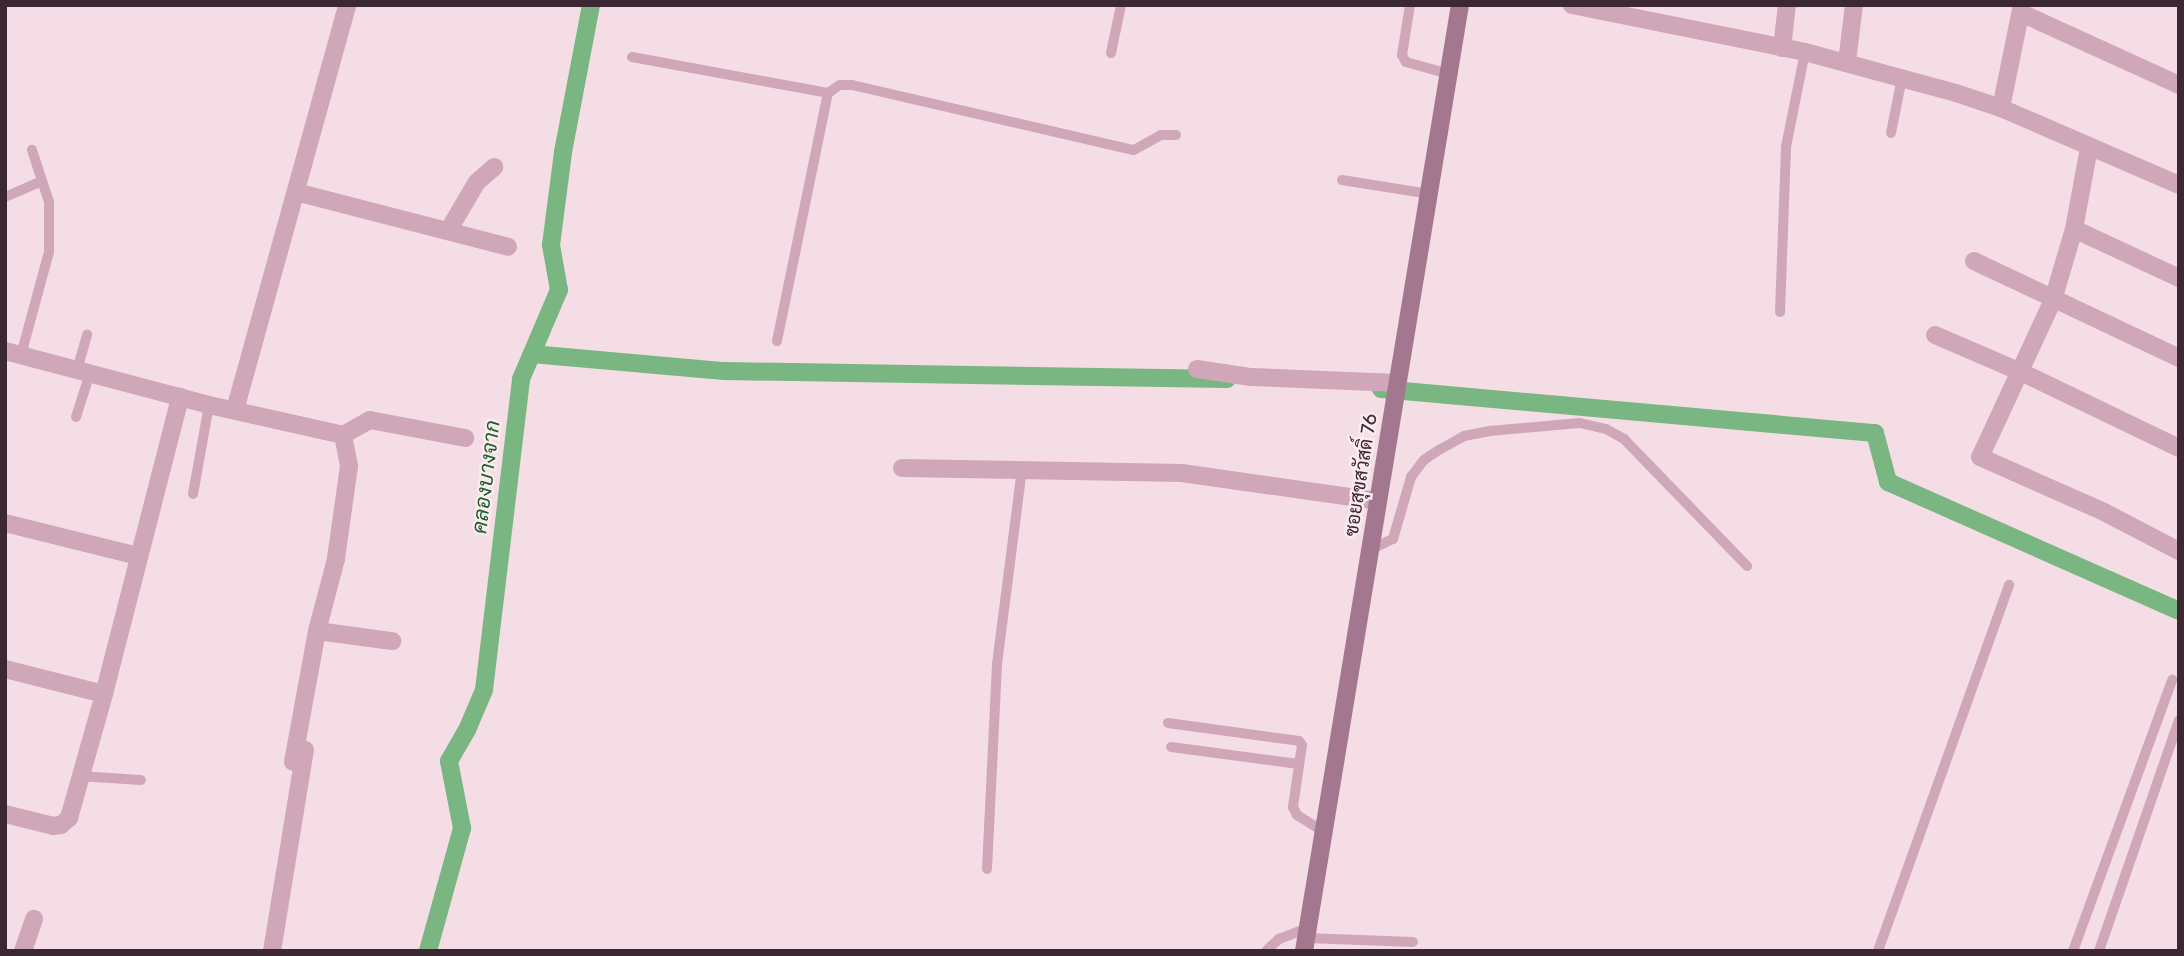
<!DOCTYPE html>
<meta charset="utf-8">
<style>
body{margin:0}
#map{position:relative;width:2184px;height:956px;overflow:hidden;background:#f5dde6;font-family:Rubik,Sarabun,sans-serif}
div>[style]{position:absolute}
.canal>*{height:18px;margin:-9px;padding:0 9px;transform-origin:9px;border-radius:9px;background:#79b681}
.lane>*{height:10px;margin:-5px;padding:0 5px;transform-origin:5px;border-radius:5px;background:#cfa7b9}
.street>*{height:18px;margin:-9px;padding:0 9px;transform-origin:9px;border-radius:9px;background:#cfa7b9}
.secondary>*{height:18px;margin:-9px;padding:0 9px;transform-origin:9px;border-radius:9px;background:#a3788f}
span{translate:-50% -50%;white-space:nowrap;text-align:center;line-height:1.15;-webkit-text-stroke:5px #fceaf1;paint-order:stroke}
.street-label{font-size:19px;color:#3b2833}
.water-label{font-size:21px;color:#196125;font-style:italic}
.frame{position:absolute;inset:0;border:7px solid #3b2833;pointer-events:none}
</style>
<div id="map">
<div class="canal">
<div style="left:532px;top:354px;width:193px;rotate:5.1deg"></div>
<div style="left:724px;top:371px;width:503px;rotate:0.91deg"></div>
<div style="left:1381px;top:389px;width:496px;rotate:5.1deg"></div>
<div style="left:1875px;top:433px;width:51px;rotate:75.1deg"></div>
<div style="left:1888px;top:482px;width:318px;rotate:23.9deg"></div>
<div style="left:428px;top:951px;width:128px;rotate:-74.5deg"></div>
<div style="left:462px;top:828px;width:68px;rotate:-101deg"></div>
<div style="left:449px;top:761px;width:36px;rotate:-60deg"></div>
<div style="left:467px;top:730px;width:43px;rotate:-67deg"></div>
<div style="left:484px;top:690px;width:313px;rotate:-83.2deg"></div>
<div style="left:521px;top:379px;width:97px;rotate:-66.9deg"></div>
<div style="left:559px;top:290px;width:46px;rotate:-100.1deg"></div>
<div style="left:551px;top:245px;width:94px;rotate:-82.6deg"></div>
<div style="left:563px;top:152px;width:150px;rotate:-79.2deg"></div>
</div>
<div class="lane">
<div style="left:1410px;top:5px;width:51px;rotate:99.1deg"></div>
<div style="left:1402px;top:55px;width:8px;rotate:60deg"></div>
<div style="left:1406px;top:62px;width:45px;rotate:15.6deg"></div>
<div style="left:1111px;top:53px;width:49px;rotate:-78.2deg"></div>
<div style="left:632px;top:57px;width:199px;rotate:10.4deg"></div>
<div style="left:1891px;top:133px;width:56px;rotate:-78.7deg"></div>
<div style="left:1342px;top:180px;width:88px;rotate:9.1deg"></div>
<div style="left:5px;top:197px;width:40px;rotate:-23.4deg"></div>
<div style="left:1780px;top:312px;width:165px;rotate:-87.9deg"></div>
<div style="left:1786px;top:147px;width:97px;rotate:-78.7deg"></div>
<div style="left:777px;top:341px;width:253px;rotate:-78.4deg"></div>
<div style="left:828px;top:93px;width:14px;rotate:-34deg"></div>
<div style="left:840px;top:85px;width:12px"></div>
<div style="left:852px;top:85px;width:289px;rotate:13deg"></div>
<div style="left:1134px;top:150px;width:31px;rotate:-29deg"></div>
<div style="left:1161px;top:135px;width:15px"></div>
<div style="left:21px;top:355px;width:107px;rotate:-74.8deg"></div>
<div style="left:49px;top:252px;width:50px;rotate:-90deg"></div>
<div style="left:49px;top:202px;width:55px;rotate:-108.1deg"></div>
<div style="left:77px;top:370px;width:37px;rotate:-74deg"></div>
<div style="left:76px;top:417px;width:46px;rotate:-72.3deg"></div>
<div style="left:193px;top:494px;width:90px;rotate:-79.8deg"></div>
<div style="left:1370px;top:550px;width:25px;rotate:-26deg"></div>
<div style="left:1393px;top:539px;width:65px;rotate:-73.8deg"></div>
<div style="left:1411px;top:477px;width:21px;rotate:-53deg"></div>
<div style="left:1424px;top:460px;width:18px;rotate:-34deg"></div>
<div style="left:1439px;top:450px;width:29px;rotate:-29deg"></div>
<div style="left:1464px;top:436px;width:25px;rotate:-11deg"></div>
<div style="left:1489px;top:431px;width:91px;rotate:-5deg"></div>
<div style="left:1580px;top:423px;width:27px;rotate:13deg"></div>
<div style="left:1606px;top:429px;width:21px;rotate:29deg"></div>
<div style="left:1624px;top:439px;width:177px;rotate:45.9deg"></div>
<div style="left:1168px;top:723px;width:132px;rotate:7.8deg"></div>
<div style="left:1299px;top:741px;width:5px;rotate:53deg"></div>
<div style="left:1302px;top:745px;width:63px;rotate:98.3deg"></div>
<div style="left:1293px;top:807px;width:9px;rotate:63deg"></div>
<div style="left:1297px;top:815px;width:31px;rotate:32deg"></div>
<div style="left:1171px;top:747px;width:129px;rotate:7.6deg"></div>
<div style="left:79px;top:776px;width:62px;rotate:3.7deg"></div>
<div style="left:987px;top:869px;width:205px;rotate:-87.2deg"></div>
<div style="left:997px;top:664px;width:196px;rotate:-82.7deg"></div>
<div style="left:1306px;top:938px;width:107px;rotate:2.1deg"></div>
<div style="left:1266px;top:951px;width:18px;rotate:-43deg"></div>
<div style="left:1279px;top:939px;width:30px;rotate:-21deg"></div>
<div style="left:1878px;top:951px;width:389px;rotate:-70.3deg"></div>
<div style="left:2073px;top:951px;width:289px;rotate:-69.9deg"></div>
<div style="left:2099px;top:951px;width:244px;rotate:-70.9deg"></div>
</div>
<div class="street">
<div style="left:1572px;top:5px;width:238px;rotate:11.4deg"></div>
<div style="left:1805px;top:52px;width:156px;rotate:15.2deg"></div>
<div style="left:1956px;top:93px;width:47px;rotate:18.4deg"></div>
<div style="left:2001px;top:108px;width:194px;rotate:23.4deg"></div>
<div style="left:2021px;top:13px;width:174px;rotate:24.5deg"></div>
<div style="left:1782px;top:48px;width:43px;rotate:-83.4deg"></div>
<div style="left:1847px;top:62px;width:57px;rotate:-83deg"></div>
<div style="left:2001px;top:108px;width:105px;rotate:-78.5deg"></div>
<div style="left:2089px;top:148px;width:82px;rotate:100.5deg"></div>
<div style="left:2074px;top:229px;width:74px;rotate:106.5deg"></div>
<div style="left:2053px;top:300px;width:173px;rotate:114.9deg"></div>
<div style="left:1980px;top:457px;width:136px;rotate:23.9deg"></div>
<div style="left:2104px;top:512px;width:85px;rotate:27.5deg"></div>
<div style="left:296px;top:192px;width:219px;rotate:14.5deg"></div>
<div style="left:2074px;top:229px;width:116px;rotate:25deg"></div>
<div style="left:448px;top:231px;width:57px;rotate:-59.4deg"></div>
<div style="left:477px;top:182px;width:23px;rotate:-41deg"></div>
<div style="left:1974px;top:261px;width:227px;rotate:25.3deg"></div>
<div style="left:1935px;top:335px;width:94px;rotate:23.3deg"></div>
<div style="left:2021px;top:372px;width:175px;rotate:25.7deg"></div>
<div style="left:5px;top:351px;width:211px;rotate:14.8deg"></div>
<div style="left:209px;top:405px;width:137px;rotate:12.6deg"></div>
<div style="left:343px;top:435px;width:32px;rotate:79deg"></div>
<div style="left:349px;top:466px;width:94px;rotate:98deg"></div>
<div style="left:336px;top:559px;width:74px;rotate:104.8deg"></div>
<div style="left:317px;top:631px;width:133px;rotate:100.4deg"></div>
<div style="left:1197px;top:369px;width:55px;rotate:8.4deg"></div>
<div style="left:1251px;top:377px;width:147px;rotate:2.3deg"></div>
<div style="left:235px;top:410px;width:420px;rotate:-74.5deg"></div>
<div style="left:343px;top:435px;width:31px;rotate:-29deg"></div>
<div style="left:370px;top:420px;width:97px;rotate:10.7deg"></div>
<div style="left:902px;top:468px;width:280px;rotate:1deg"></div>
<div style="left:1182px;top:473px;width:198px;rotate:8.1deg"></div>
<div style="left:5px;top:523px;width:137px;rotate:13.9deg"></div>
<div style="left:317px;top:631px;width:76px;rotate:7.6deg"></div>
<div style="left:5px;top:669px;width:102px;rotate:14.2deg"></div>
<div style="left:5px;top:814px;width:49px;rotate:14deg"></div>
<div style="left:53px;top:826px;width:8px;rotate:-7deg"></div>
<div style="left:61px;top:825px;width:11px;rotate:-41deg"></div>
<div style="left:69px;top:818px;width:129px;rotate:-74.2deg"></div>
<div style="left:104px;top:694px;width:307px;rotate:-75.6deg"></div>
<div style="left:23px;top:951px;width:34px;rotate:-71deg"></div>
<div style="left:272px;top:951px;width:204px;rotate:-80.7deg"></div>
</div>
<div class="secondary">
<div style="left:1304px;top:951px;width:959px;rotate:-80.64deg"></div>
</div>
<div class="street-label">
<span style="left:1361px;top:475px;rotate:-81deg">ซอยสุขสวัสดิ์ 76</span>
</div>
<div class="water-label">
<span style="left:486px;top:477px;rotate:-83deg">คลองบางจาก</span>
</div>
<div class="frame"></div>
</div>
